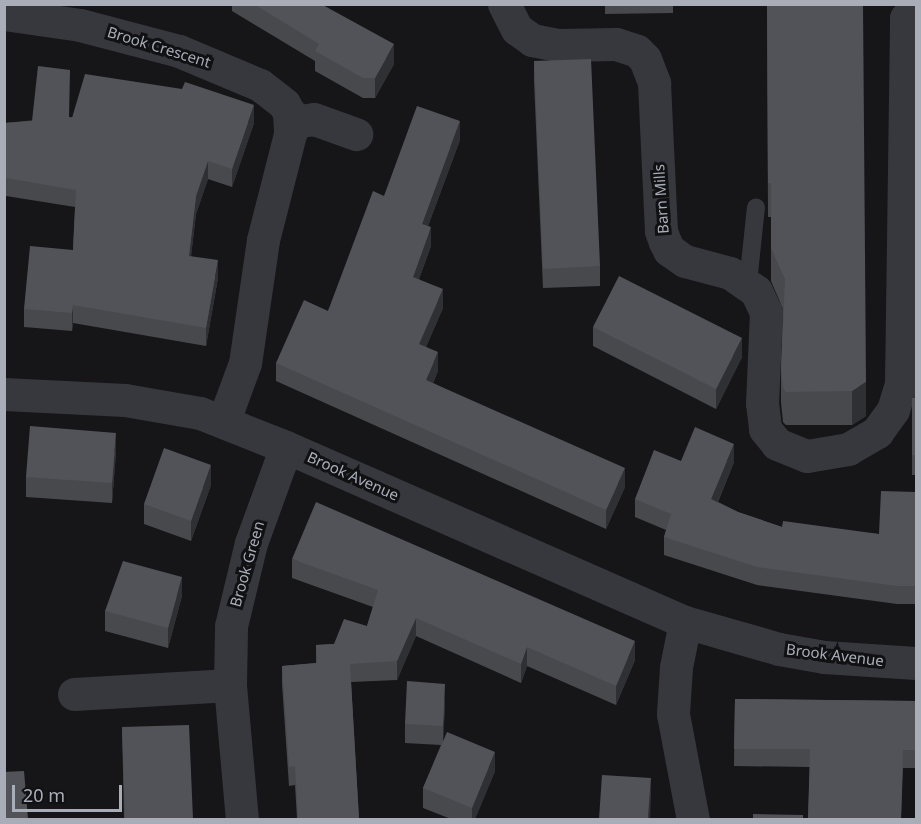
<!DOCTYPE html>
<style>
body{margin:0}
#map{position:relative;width:921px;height:824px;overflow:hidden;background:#161618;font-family:"Noto Sans",sans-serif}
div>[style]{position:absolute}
.service>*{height:18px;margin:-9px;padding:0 9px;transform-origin:9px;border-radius:9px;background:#37383d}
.minor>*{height:33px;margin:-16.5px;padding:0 16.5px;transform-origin:16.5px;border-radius:16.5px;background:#37383d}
.wall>*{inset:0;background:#47494d}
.shaded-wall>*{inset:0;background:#2f3033}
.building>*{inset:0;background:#525359}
span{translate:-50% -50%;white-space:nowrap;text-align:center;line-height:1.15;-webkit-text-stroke:6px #111113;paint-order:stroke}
.street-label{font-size:15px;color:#a8adb8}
.frame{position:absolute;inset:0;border:6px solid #a8adb8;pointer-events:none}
.scale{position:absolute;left:12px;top:785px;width:110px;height:27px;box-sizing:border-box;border:3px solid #a8adb8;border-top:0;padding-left:8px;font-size:18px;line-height:21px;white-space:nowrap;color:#a8adb8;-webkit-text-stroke:4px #111113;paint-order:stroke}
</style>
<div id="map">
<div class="service">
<div style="left:748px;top:283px;width:76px;rotate:-84deg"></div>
</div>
<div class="minor">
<div style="left:504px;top:4px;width:28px;rotate:63deg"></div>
<div style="left:517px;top:29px;width:19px;rotate:36deg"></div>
<div style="left:532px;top:40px;width:26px;rotate:11deg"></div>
<div style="left:558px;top:45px;width:58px;rotate:-1deg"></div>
<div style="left:616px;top:44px;width:22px;rotate:18deg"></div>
<div style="left:637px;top:51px;width:11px;rotate:45deg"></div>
<div style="left:645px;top:59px;width:26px;rotate:69deg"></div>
<div style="left:654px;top:83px;width:148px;rotate:87.3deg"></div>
<div style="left:661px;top:231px;width:12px;rotate:70deg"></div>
<div style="left:665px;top:242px;width:9px;rotate:63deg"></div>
<div style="left:669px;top:250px;width:19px;rotate:35deg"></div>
<div style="left:685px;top:261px;width:47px;rotate:14.9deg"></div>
<div style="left:730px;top:273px;width:32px;rotate:35deg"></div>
<div style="left:756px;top:291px;width:23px;rotate:65deg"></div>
<div style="left:766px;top:312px;width:91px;rotate:92.5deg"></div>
<div style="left:762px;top:403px;width:26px;rotate:83deg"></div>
<div style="left:765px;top:429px;width:19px;rotate:51deg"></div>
<div style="left:777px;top:444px;width:32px;rotate:22deg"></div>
<div style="left:807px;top:456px;width:42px;rotate:-9.7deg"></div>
<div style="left:848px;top:449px;width:34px;rotate:-30deg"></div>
<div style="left:877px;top:432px;width:27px;rotate:-54deg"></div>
<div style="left:893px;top:410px;width:27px;rotate:-73deg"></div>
<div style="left:901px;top:384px;width:366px;rotate:-89.2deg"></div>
<div style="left:906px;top:18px;width:10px"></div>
<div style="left:4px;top:14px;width:77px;rotate:8.2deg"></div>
<div style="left:80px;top:25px;width:102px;rotate:14.7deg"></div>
<div style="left:179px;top:51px;width:88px;rotate:22.8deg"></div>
<div style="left:260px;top:85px;width:31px;rotate:38deg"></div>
<div style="left:284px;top:104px;width:9px;rotate:58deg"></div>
<div style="left:289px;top:112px;width:22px;rotate:87deg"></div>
<div style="left:290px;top:134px;width:109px;rotate:104.3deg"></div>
<div style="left:263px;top:240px;width:124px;rotate:98.3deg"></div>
<div style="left:245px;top:363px;width:61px;rotate:110.2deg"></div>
<div style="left:291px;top:122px;width:23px;rotate:-7deg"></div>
<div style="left:314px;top:119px;width:45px;rotate:19.7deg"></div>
<div style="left:4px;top:394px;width:121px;rotate:2.8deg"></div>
<div style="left:125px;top:400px;width:76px;rotate:9.8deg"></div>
<div style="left:200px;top:413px;width:92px;rotate:21.6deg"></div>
<div style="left:286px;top:447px;width:436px;rotate:23.7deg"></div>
<div style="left:685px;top:622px;width:98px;rotate:16deg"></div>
<div style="left:779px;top:649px;width:46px;rotate:10.1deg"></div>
<div style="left:824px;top:657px;width:92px;rotate:3.7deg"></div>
<div style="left:685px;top:622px;width:46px;rotate:101.3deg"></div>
<div style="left:676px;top:667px;width:47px;rotate:93.7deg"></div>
<div style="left:673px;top:714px;width:108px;rotate:79.3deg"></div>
<div style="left:74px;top:694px;width:156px;rotate:-3.3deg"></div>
<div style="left:242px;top:820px;width:136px;rotate:-95.1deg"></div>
<div style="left:230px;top:685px;width:59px;rotate:-89deg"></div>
<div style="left:231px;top:626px;width:85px;rotate:-76.5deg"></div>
<div style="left:251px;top:543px;width:102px;rotate:-70deg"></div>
</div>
<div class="wall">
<div style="clip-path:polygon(232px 4px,321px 4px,394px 64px,375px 98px,363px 98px,315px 71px,315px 61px,232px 11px)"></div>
<div style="clip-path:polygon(605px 4px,673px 4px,673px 13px,605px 14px)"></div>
<div style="clip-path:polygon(767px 4px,866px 416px,852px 425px,786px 425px,783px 422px,781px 402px,781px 369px,783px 309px,771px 281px,771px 217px,768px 217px)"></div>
<div style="clip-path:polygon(534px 61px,600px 266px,600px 286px,543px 288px,534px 81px)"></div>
<div style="clip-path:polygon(69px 117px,254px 123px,232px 187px,208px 179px,196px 214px,191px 256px,218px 278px,206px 346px,73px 323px,72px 331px,24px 327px,24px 309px,73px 250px,75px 207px,6px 196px,6px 189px,4px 189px,4px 123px)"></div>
<div style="clip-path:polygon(460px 140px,428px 226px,431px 246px,419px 279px,443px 308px,426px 347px,438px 371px,433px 383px,625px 487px,606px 529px,276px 381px,276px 363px,328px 311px,384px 196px)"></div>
<div style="clip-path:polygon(593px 327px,742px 357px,716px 409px,593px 346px)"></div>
<div style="clip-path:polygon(912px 398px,916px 398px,916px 475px,912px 475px)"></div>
<div style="clip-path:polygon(116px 452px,112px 503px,26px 497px,26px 477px)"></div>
<div style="clip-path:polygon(681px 461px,734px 462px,718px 502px,738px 512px,782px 527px,879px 534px,916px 492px,916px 604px,897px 604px,757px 585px,664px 555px,664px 537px,666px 530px,635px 517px,635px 499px)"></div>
<div style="clip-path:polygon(211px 485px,191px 541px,144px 524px,144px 504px)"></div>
<div style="clip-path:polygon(292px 559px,635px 660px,616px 705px,527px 666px,521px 683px,416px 636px,397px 680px,351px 682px,359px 819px,297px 819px,295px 785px,289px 786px,282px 684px,282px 666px,316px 663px,316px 645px,334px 644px,367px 626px,373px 607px,292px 578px)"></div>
<div style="clip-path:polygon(182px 596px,168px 648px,105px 631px,105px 611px)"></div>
<div style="clip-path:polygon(735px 699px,916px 701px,916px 768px,903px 768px,901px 819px,808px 819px,810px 767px,734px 766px)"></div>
<div style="clip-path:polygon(445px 703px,443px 741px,495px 771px,475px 819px,451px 819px,423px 808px,423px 788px,441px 745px,405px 743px,405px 724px)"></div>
<div style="clip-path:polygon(122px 727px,193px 819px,124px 819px)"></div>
</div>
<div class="shaded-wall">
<div style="clip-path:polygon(394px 44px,394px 64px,375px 98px,375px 78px)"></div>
<div style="clip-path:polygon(254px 105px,254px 123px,232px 187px,232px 169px)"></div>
<div style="clip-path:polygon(460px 121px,460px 140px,422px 242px,422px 224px)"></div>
<div style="clip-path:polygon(208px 161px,208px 179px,196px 214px,189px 274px,189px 256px,196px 196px)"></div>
<div style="clip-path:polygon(431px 227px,431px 246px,413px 295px,413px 277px)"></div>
<div style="clip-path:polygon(218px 260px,218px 278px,206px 346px,206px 328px)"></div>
<div style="clip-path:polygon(443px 289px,443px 308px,419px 363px,419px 344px)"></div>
<div style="clip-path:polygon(73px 305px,73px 323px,72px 331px,72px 313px)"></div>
<div style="clip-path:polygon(742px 338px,742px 357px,716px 409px,716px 389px)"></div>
<div style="clip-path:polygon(438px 352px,438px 371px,426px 398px,426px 380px)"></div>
<div style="clip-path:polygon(866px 382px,866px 416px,852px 425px,852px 391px)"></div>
<div style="clip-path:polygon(116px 433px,116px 452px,112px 503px,112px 483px)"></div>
<div style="clip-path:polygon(734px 444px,734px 462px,711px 518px,711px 499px)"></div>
<div style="clip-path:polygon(211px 465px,211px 485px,191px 541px,191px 521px)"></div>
<div style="clip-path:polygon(625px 468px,625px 487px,606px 529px,606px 510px)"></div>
<div style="clip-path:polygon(182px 577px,182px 596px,168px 648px,168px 628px)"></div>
<div style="clip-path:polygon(416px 618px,416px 636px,397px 680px,397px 661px)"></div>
<div style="clip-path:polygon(635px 641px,635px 660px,616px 705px,616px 686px)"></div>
<div style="clip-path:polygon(527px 647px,527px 666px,521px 683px,521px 664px)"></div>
<div style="clip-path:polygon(445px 684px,445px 703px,443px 746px,443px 726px)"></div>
<div style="clip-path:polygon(495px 752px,495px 771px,475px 819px,472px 819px,472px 808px)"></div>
<div style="clip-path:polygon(651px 778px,651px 798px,650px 819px,648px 819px)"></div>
</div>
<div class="building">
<div style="clip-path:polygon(254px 4px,321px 4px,394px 44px,375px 78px,363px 78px,315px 51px,319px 44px)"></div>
<div style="clip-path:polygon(767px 4px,863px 4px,866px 382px,852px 391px,786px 392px,783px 388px,781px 369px,785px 279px,771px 248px,771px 183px,768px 183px)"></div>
<div style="clip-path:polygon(591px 59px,600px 266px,543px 269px,534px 61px)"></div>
<div style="clip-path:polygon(38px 66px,70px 70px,69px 117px,72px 118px,85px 74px,182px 89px,185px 82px,254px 105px,232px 169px,208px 161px,196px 196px,189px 256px,218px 260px,206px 328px,73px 305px,72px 313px,24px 309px,30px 246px,73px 250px,76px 190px,6px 178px,6px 171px,4px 171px,4px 123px,32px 121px)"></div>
<div style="clip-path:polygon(417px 106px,460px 121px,422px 224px,431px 227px,413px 277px,443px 289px,419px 344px,438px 352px,426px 380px,625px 468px,606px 510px,276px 363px,304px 300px,328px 311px,373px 191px,384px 196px)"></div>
<div style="clip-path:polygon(619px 276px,742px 338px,716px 389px,593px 327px)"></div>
<div style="clip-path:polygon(912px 398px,916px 398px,916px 455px,912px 455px)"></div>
<div style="clip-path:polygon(30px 426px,116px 433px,112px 483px,26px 477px)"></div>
<div style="clip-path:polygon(695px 427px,734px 444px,711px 499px,738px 512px,782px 527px,783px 521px,879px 534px,881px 491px,916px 492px,916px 586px,897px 586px,757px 567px,664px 537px,671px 514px,635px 499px,654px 450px,681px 461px)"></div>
<div style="clip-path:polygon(164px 448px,211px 465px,191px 521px,144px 504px)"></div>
<div style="clip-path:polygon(316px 502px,635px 641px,616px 686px,527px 647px,521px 664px,416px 618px,397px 661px,350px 664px,359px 819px,298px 819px,295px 766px,289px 767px,282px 666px,317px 663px,316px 645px,334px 644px,344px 619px,367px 626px,378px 590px,292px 559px)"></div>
<div style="clip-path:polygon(123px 561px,182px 577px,168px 628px,105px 611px)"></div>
<div style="clip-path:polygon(407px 681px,445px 684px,443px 726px,405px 724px)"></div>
<div style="clip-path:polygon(735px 699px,916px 701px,916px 750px,903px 750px,901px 819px,844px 818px,844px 819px,808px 819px,810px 749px,734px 749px)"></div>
<div style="clip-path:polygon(189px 725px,193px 819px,125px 819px,122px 727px)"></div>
<div style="clip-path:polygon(447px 732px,495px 752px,472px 808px,423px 788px)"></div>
<div style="clip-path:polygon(24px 771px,28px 819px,4px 819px,4px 772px)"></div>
<div style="clip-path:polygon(602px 775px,651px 778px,648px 819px,599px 819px)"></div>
<div style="clip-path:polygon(753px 814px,803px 815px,803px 819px,753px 819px)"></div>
</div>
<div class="street-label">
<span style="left:159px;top:47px;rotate:17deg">Brook Crescent</span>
<span style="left:661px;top:199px;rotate:-94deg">Barn Mills</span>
<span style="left:353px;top:476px;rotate:24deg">Brook Avenue</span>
<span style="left:247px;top:564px;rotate:-74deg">Brook Green</span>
<span style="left:835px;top:655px;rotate:7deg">Brook Avenue</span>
</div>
<div class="frame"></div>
<div class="scale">20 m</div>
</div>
